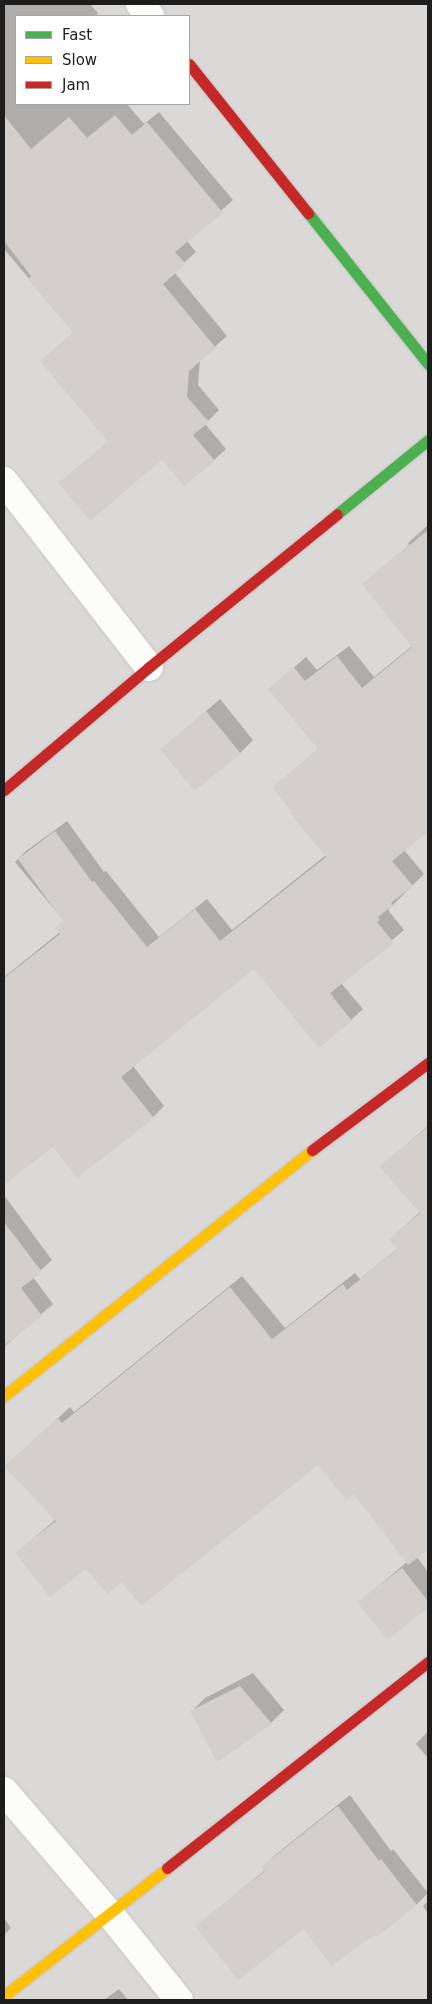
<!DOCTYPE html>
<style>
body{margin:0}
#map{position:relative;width:432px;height:2004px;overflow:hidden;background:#ece9e6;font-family:"DejaVu Sans",sans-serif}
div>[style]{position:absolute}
.residential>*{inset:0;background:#dbd9d7}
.shadow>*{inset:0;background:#0003}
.building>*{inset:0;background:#d3cfcc}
.roads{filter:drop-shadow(0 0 1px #c4c3c2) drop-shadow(0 0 1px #c4c3c2)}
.street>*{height:28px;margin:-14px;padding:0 14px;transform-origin:14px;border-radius:14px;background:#fcfcfb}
.fast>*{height:11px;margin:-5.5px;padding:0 5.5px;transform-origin:5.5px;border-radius:5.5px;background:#4caf50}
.slow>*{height:11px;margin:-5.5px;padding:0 5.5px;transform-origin:5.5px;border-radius:5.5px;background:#ffc107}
.jam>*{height:11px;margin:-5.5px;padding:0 5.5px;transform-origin:5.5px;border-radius:5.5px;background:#c62828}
span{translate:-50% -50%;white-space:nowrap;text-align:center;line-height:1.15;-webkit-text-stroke:5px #fff;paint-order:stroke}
.frame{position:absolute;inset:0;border:5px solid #1d1d1d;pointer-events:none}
.legend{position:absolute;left:15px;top:15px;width:175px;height:90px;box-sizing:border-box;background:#fff;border:1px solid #a5a5a5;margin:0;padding:6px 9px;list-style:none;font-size:15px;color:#1d1d1d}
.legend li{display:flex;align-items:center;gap:10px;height:25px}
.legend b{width:25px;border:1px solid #a5a5a5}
</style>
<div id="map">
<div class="residential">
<div style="clip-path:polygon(evenodd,4px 4px,428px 4px,428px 2000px,4px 2000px,4px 4px,16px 16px,189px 16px,189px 104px,16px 104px,16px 16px)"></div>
</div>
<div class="shadow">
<div style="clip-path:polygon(4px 4px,90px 4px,98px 13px,96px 16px,16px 16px,16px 104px,127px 104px,144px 124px,159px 112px,233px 200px,187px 241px,196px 252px,174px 272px,227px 336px,200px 360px,198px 385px,219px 410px,205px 424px,226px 449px,214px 460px,163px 459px,60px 484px,109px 441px,42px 361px,74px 332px,4px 249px)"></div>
<div style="clip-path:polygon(428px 525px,428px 830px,404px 850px,424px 874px,388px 910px,404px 930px,341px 983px,363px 1009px,351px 1020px,254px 967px,133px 1066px,164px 1106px,153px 1117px,53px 1145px,4px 1184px,4px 977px,60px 932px,64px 921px,15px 862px,26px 851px,67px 821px,104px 872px,106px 871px,159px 937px,207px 899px,232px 930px,326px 855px,274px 787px,319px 748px,269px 689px,306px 657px,317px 670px,349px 646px,374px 677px,412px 646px,363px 584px,409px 545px,408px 543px)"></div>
<div style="clip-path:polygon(220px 699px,253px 740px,240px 753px,162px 749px)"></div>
<div style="clip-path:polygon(428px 1126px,428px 1460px,408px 1476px,428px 1502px,428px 1549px,417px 1557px,428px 1572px,428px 1606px,387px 1638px,359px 1602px,407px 1562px,354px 1492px,319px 1464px,122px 1580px,86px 1568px,17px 1553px,56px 1519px,18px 1455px,70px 1407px,74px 1412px,242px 1276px,285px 1328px,355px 1273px,360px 1279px,398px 1248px,390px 1239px,420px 1212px,381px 1166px)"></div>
<div style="clip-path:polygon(4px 1195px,52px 1260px,33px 1277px,53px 1304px,4px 1347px)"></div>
<div style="clip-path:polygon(253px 1673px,284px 1710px,271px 1723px,192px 1711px,205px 1698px)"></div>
<div style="clip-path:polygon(428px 1731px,428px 1758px,416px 1744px)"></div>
<div style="clip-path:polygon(350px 1795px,391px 1851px,393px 1849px,428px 1893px,417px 1904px,377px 1935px,305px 1928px,197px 1926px,265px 1870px,263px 1867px,274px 1856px)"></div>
<div style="clip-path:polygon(428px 1901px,428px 1914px,423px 1906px)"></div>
<div style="clip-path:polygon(4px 1918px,11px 1928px,4px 1935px)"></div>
<div style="clip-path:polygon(119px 1989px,128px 2000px,104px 2000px)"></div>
</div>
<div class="building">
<div style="clip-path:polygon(4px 115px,31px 149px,69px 117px,87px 138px,115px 115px,132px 135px,147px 122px,223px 213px,175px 252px,186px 264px,163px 284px,216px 348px,189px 371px,187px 397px,209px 422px,193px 435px,215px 461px,184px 486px,162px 460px,90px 521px,58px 483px,108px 442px,40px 361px,73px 333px,28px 279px,31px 276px,4px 241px)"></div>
<div style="clip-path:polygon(428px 530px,428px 832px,392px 861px,413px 886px,391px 903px,393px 905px,378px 917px,380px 920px,377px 922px,394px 943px,330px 993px,352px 1021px,319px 1048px,254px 969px,121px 1077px,154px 1118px,77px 1178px,53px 1147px,4px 1185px,4px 978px,60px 934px,55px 928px,63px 921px,18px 859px,55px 831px,92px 882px,94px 881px,147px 947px,195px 909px,220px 941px,326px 857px,289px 812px,291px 811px,272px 787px,318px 749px,268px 689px,294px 667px,305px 681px,337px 656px,362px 688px,412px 647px,362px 584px)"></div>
<div style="clip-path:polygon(206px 711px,241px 754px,194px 791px,160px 749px)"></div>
<div style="clip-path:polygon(428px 1127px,428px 1550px,408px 1565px,354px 1494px,346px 1500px,318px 1465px,141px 1606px,122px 1582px,107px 1594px,86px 1569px,50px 1597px,15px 1553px,56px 1521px,4px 1466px,58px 1418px,62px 1423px,230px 1287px,272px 1339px,343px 1284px,347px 1290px,397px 1249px,389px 1239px,420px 1213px,379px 1166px)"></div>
<div style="clip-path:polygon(4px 1222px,42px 1272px,21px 1288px,42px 1316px,4px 1346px)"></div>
<div style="clip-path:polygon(402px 1568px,428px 1601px,428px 1608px,387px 1640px,357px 1602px)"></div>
<div style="clip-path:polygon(240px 1686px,272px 1724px,217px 1762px,190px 1711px)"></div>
<div style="clip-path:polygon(338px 1806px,379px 1861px,381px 1859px,417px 1905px,377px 1937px,375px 1935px,331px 1966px,304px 1929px,238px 1980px,195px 1926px,265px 1871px,261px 1867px)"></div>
</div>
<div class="roads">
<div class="street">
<div style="left:140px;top:4px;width:16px;rotate:50deg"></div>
<div style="left:4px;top:481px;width:236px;rotate:52.1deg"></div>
<div style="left:4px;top:1791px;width:161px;rotate:49.3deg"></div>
<div style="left:109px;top:1913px;width:112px;rotate:51.2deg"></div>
</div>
<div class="fast">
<div style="left:308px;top:213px;width:193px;rotate:51.5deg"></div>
<div style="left:337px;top:514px;width:117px;rotate:-39.1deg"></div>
</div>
<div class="slow">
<div style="left:4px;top:1396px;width:394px;rotate:-38.6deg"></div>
<div style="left:4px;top:1996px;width:207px;rotate:-38.1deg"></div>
</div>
<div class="jam">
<div style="left:189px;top:64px;width:191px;rotate:51.4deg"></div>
<div style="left:4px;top:790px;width:190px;rotate:-40.3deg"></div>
<div style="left:149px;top:667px;width:242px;rotate:-39.1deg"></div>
<div style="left:312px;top:1150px;width:145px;rotate:-36.9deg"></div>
<div style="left:167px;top:1868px;width:333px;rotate:-38.3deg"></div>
</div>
</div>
<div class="frame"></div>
<ul class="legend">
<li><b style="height:6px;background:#4caf50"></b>Fast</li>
<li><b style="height:6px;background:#ffc107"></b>Slow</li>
<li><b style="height:6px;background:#c62828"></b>Jam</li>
</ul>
</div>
